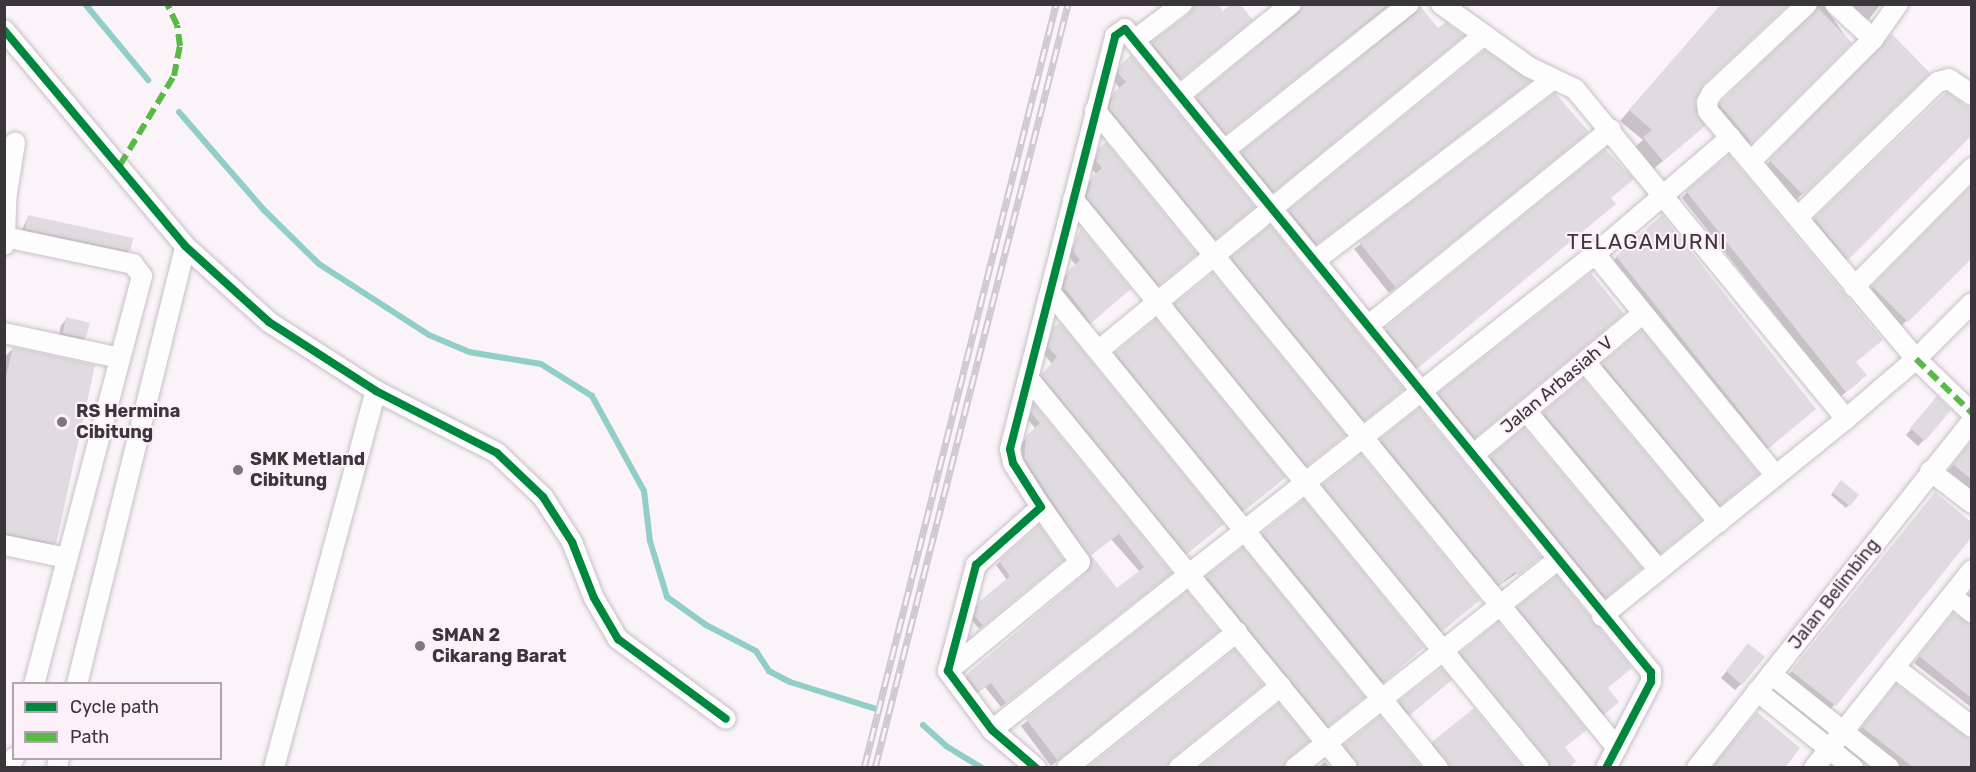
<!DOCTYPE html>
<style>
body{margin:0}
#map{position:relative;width:1976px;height:772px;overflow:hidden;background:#faf3f8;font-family:Rubik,sans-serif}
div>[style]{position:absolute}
.shadow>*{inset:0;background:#0003}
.stream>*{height:6px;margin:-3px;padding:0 3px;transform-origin:3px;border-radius:3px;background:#91cec7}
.building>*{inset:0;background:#e0dbdf}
.roads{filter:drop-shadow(0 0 2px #c6c0c4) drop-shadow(0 0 2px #c6c0c4)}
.minor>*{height:20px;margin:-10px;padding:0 10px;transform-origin:10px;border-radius:10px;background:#fefdfe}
.rail>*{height:7px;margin-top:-3.5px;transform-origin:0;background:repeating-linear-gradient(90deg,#fdf0f9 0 14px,#cccacc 0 28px);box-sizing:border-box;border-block:2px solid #cccacc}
.quiet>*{height:6px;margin-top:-3px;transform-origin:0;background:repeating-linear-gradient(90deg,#58b947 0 12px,transparent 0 18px)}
.cycleway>*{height:8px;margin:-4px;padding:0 4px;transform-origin:4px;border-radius:4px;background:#00873e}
.dots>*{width:16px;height:16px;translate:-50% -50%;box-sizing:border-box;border:3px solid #fdf0f9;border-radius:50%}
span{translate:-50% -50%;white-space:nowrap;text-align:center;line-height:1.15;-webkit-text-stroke:4.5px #fdf0f9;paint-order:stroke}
.street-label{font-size:18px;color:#3b363a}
.poi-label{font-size:18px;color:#3b363a;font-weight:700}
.left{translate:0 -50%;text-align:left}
.quarter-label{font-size:21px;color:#3b363a;letter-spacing:1.5px}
.frame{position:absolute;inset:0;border:6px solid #3b363a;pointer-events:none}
.legend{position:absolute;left:12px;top:682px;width:210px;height:78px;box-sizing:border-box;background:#fdf0f9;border:2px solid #afa6ad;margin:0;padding:8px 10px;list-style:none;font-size:18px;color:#3b363a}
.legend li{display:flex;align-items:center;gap:12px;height:30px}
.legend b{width:30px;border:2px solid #afa6ad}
</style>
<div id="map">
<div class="shadow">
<div style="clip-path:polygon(1194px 4px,1248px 22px,1178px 80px,1150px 46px,1187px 17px)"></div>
<div style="clip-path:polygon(1307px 4px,1391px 4px,1219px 138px,1191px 104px)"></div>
<div style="clip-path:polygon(1722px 4px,1693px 103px,1693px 136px,1652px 170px,1634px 148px,1643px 140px,1620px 121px)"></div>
<div style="clip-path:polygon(1815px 4px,1823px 4px,1850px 43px,1745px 148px,1716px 108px,1810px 20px)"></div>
<div style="clip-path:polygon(1840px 4px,1881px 4px,1865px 24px)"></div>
<div style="clip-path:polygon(1420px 8px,1438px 30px,1456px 41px,1267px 197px,1236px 159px)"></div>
<div style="clip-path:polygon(1892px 36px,1928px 73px,1796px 200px,1764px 167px)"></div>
<div style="clip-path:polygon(1485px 52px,1523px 87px,1310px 249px,1284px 217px)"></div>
<div style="clip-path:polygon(1121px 66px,1247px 213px,1209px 244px,1104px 115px,1107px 101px,1120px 89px,1113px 79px)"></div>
<div style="clip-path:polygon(1555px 95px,1581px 137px,1389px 293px,1354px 249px)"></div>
<div style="clip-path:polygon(1944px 95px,1972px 111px,1972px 134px,1841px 264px,1809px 225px)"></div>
<div style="clip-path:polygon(1100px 149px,1189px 260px,1152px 290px,1081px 203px,1086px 185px,1097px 175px,1090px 167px)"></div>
<div style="clip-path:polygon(1972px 188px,1972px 257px,1901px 326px,1867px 293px)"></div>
<div style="clip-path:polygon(1687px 192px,1855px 362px,1860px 381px,1840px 397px,1682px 198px)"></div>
<div style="clip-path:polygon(1609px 198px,1608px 209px,1411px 372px,1380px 334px)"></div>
<div style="clip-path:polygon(28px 217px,129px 250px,123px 256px,20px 234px)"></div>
<div style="clip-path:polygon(1270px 228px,1396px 395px,1358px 425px,1226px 264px)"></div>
<div style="clip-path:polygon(1081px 230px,1124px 294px,1085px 327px,1060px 292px,1063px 278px,1076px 266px,1069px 256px)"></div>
<div style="clip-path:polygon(1617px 257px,1808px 415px,1762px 453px,1611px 263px)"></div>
<div style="clip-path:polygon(1175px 305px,1338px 441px,1300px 471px,1169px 311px)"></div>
<div style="clip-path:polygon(67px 319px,85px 338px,79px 344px,58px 339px,61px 325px)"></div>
<div style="clip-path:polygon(1616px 320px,1468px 443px,1433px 400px,1439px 394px)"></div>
<div style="clip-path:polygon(1054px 330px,1216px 530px,1181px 558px,1036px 382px,1052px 364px,1043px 353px)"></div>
<div style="clip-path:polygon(1641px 332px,1751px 480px,1714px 510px,1597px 370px)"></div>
<div style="clip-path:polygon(13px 349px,55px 543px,43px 555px,4px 548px,4px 357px)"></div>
<div style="clip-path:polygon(1116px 354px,1278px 483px,1237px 516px,1110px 360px)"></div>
<div style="clip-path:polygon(1583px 381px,1694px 526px,1654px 558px,1538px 419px)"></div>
<div style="clip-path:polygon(1932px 404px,1924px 440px,1918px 446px,1906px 435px)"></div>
<div style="clip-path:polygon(evenodd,1034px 406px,1165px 577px,1001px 707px,985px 687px,973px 696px,962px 681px,1084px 577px,1088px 567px,1020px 464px,1021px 443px,1036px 429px,1027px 419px,1034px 406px,1111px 539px,1140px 572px,1117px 590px,1090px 556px,1111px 539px)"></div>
<div style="clip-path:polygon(1419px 410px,1533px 563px,1492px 590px,1375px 446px)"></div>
<div style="clip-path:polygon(1524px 430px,1634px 574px,1599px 602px,1485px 463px)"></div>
<div style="clip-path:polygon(1972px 441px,1972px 490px,1948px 471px)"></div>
<div style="clip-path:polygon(1841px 482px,1857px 495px,1846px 508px,1831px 495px)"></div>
<div style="clip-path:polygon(1323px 486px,1472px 606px,1436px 636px,1317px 492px)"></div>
<div style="clip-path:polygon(1935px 494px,1972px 524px,1972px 535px,1829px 711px,1787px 677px)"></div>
<div style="clip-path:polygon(1039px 527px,1058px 563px,979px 629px,972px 620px,976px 607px,1007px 580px,996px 565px)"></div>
<div style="clip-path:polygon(1263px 534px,1416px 653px,1377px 687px,1257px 540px)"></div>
<div style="clip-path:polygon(1242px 549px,1357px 703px,1322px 731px,1201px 583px)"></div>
<div style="clip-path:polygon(1972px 590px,1972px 608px,1963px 601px)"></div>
<div style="clip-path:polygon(1187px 593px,1211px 637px,1051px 766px,1021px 726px)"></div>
<div style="clip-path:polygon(1518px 608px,1607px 689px,1611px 708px,1598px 719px,1512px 614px)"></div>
<div style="clip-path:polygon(1948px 620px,1972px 625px,1972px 708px,1914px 663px)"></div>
<div style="clip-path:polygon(1743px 651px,1741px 684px,1735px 690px,1721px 678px)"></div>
<div style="clip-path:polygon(1461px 654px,1564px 748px,1568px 768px,1543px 768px,1455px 660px)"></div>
<div style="clip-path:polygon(1441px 670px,1444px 686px,1403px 720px,1394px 708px)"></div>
<div style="clip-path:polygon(1897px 686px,1972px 743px,1972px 768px,1901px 768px,1857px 734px)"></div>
<div style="clip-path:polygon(1380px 718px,1420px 768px,1350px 768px,1339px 752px)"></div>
<div style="clip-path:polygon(1751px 720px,1783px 768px,1712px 768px)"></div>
<div style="clip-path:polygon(1433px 743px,1521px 768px,1441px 768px,1428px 749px)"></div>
<div style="clip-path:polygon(1325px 762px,1330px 768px,1317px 768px)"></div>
</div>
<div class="stream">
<div style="left:85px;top:4px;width:99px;rotate:50.3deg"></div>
<div style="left:179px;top:112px;width:130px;rotate:49.1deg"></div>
<div style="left:264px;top:210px;width:77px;rotate:44.5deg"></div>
<div style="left:319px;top:264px;width:131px;rotate:32.8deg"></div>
<div style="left:429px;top:335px;width:43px;rotate:23deg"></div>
<div style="left:469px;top:352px;width:73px;rotate:9.5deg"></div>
<div style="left:541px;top:364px;width:60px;rotate:32.1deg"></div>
<div style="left:592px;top:396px;width:108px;rotate:61.3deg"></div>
<div style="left:644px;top:491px;width:50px;rotate:83.2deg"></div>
<div style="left:650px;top:541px;width:59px;rotate:73.1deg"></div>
<div style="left:667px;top:597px;width:48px;rotate:35.7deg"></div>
<div style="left:706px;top:625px;width:56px;rotate:27.5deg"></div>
<div style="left:756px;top:651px;width:24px;rotate:57deg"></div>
<div style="left:769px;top:671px;width:24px;rotate:28deg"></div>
<div style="left:790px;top:682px;width:90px;rotate:17.4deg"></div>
<div style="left:923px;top:725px;width:31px;rotate:42deg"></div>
<div style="left:946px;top:746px;width:42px;rotate:31.4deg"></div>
</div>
<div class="building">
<div style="clip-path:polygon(1194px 4px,1218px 4px,1223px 11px,1231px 4px,1240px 4px,1253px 20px,1181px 78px,1151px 42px,1189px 14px)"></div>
<div style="clip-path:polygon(1303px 4px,1389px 4px,1226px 134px,1196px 97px,1299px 13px)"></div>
<div style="clip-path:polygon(1721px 4px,1789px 4px,1704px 84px,1695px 103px,1705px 126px,1663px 161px,1643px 137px,1652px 130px,1629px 110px)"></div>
<div style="clip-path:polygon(1420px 6px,1438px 28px,1446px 22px,1464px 36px,1274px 192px,1241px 152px,1416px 13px)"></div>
<div style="clip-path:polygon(1818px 8px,1852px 43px,1752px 143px,1719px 104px)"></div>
<div style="clip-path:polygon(1892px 34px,1930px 73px,1803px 195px,1769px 160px)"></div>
<div style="clip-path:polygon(1485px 50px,1531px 81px,1317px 244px,1289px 210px)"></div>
<div style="clip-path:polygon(1131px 55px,1255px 207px,1216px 239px,1109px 108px,1113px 93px,1126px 82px,1118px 73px,1120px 65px)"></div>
<div style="clip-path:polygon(1947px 92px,1971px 109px,1971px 136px,1848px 260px,1814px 218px)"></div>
<div style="clip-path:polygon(1555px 93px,1589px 132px,1396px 288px,1359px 242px)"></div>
<div style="clip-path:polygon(1106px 142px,1197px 254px,1159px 285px,1087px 197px,1092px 177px,1102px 168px,1096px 161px,1099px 148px)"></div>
<div style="clip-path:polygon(1605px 149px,1634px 179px,1611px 198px,1616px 204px,1418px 368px,1385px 328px)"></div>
<div style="clip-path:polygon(1729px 155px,1883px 340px,1856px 362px,1867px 375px,1846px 392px,1686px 191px)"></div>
<div style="clip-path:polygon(1971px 186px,1971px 259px,1908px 322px,1872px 286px)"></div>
<div style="clip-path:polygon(28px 215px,133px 238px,130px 251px,25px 229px)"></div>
<div style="clip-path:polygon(1662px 215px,1816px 409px,1769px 448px,1616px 256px)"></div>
<div style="clip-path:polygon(1270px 225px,1404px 389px,1365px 421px,1231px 257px)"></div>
<div style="clip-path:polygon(1081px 228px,1131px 289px,1091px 323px,1064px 287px,1068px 271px,1080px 260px,1073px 251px)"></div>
<div style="clip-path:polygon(1213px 273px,1346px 435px,1307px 466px,1174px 304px)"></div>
<div style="clip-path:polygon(1591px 273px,1624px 314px,1475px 438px,1438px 393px)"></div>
<div style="clip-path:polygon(66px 317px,90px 323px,86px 338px,63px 333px)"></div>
<div style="clip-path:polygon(1156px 319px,1286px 477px,1244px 511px,1115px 353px)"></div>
<div style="clip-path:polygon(1060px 323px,1224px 524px,1187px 554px,1041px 375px,1057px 357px,1048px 347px,1053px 327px)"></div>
<div style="clip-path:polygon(1642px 330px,1759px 474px,1720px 505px,1602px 363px)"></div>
<div style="clip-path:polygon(13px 347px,95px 365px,56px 544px,4px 533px,4px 385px)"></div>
<div style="clip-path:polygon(1583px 379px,1702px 520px,1661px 553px,1543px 412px)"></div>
<div style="clip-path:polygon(1937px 396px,1951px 410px,1925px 441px,1910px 428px)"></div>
<div style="clip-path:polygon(evenodd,1034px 404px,1172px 573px,1006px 703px,991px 683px,979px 692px,966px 675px,1088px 571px,1092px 561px,1024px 458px,1026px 436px,1040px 423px,1031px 413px,1034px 404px,1119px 534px,1144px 567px,1117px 588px,1091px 555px,1119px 534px)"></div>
<div style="clip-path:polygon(1419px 408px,1541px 557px,1518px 575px,1515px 572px,1499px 585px,1380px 439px)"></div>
<div style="clip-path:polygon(1524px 428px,1642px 568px,1606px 598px,1490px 456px)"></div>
<div style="clip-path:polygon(1971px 441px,1971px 479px,1953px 464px)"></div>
<div style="clip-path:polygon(1361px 454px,1480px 600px,1442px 631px,1322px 485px)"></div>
<div style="clip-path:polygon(1841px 480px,1859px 495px,1850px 506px,1832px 492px)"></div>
<div style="clip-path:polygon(1935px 492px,1971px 522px,1971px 538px,1836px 706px,1791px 671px)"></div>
<div style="clip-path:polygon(1304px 499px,1424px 647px,1384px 682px,1262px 533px)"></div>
<div style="clip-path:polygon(1039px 525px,1064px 560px,983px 626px,975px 616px,979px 602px,1010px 576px,999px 561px)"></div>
<div style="clip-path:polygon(1243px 547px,1365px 697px,1328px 726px,1206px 576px)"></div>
<div style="clip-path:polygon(1557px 576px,1632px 668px,1608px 688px,1619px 702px,1605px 714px,1517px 607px)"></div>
<div style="clip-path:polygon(1187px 591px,1219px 631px,1058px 761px,1026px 719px)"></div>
<div style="clip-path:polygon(1953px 613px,1971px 624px,1971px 698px,1919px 656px)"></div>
<div style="clip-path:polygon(1498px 622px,1587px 730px,1565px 747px,1576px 761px,1569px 768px,1551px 768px,1460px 653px)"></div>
<div style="clip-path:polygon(1748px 643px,1765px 657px,1742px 685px,1726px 671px)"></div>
<div style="clip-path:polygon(1235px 649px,1263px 685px,1171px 759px,1167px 768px,1087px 768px)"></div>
<div style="clip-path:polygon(1442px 668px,1452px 680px,1410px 715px,1399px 701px)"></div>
<div style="clip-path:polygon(1896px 684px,1971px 740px,1971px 768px,1914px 768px,1862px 727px)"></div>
<div style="clip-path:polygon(1279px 703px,1310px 741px,1288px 759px,1283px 768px,1199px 768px)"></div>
<div style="clip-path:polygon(1474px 708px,1523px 768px,1450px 768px,1432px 742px)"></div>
<div style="clip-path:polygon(1757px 712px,1800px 748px,1785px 768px,1713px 768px)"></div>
<div style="clip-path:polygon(1380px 716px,1422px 768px,1359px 768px,1344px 745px)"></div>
</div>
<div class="roads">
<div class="minor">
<div style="left:1441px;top:4px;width:108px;rotate:35.6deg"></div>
<div style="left:1529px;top:67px;width:51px;rotate:25.6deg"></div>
<div style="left:1575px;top:89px;width:427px;rotate:50.6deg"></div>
<div style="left:1807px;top:4px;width:130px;rotate:136.9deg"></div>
<div style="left:1712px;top:93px;width:10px;rotate:119deg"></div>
<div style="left:1707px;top:102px;width:9px;rotate:84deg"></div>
<div style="left:1708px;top:111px;width:324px;rotate:50deg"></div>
<div style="left:1916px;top:359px;width:78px;rotate:44deg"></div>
<div style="left:1835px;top:4px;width:52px;rotate:42.6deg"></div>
<div style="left:4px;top:30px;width:282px;rotate:50deg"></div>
<div style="left:185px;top:246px;width:113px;rotate:42.1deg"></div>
<div style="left:269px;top:322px;width:127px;rotate:32.8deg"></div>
<div style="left:376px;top:391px;width:136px;rotate:27.1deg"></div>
<div style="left:497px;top:453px;width:64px;rotate:43.7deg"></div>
<div style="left:543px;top:497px;width:54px;rotate:57.2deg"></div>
<div style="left:572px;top:542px;width:60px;rotate:68.6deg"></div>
<div style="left:594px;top:598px;width:48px;rotate:59.7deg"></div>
<div style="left:618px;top:639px;width:134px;rotate:36.5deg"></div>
<div style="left:1136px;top:39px;width:58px;rotate:-37.3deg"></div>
<div style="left:1181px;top:94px;width:142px;rotate:-39.3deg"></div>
<div style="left:1095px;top:110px;width:824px;rotate:50.71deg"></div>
<div style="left:1226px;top:149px;width:233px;rotate:-38.4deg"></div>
<div style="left:1752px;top:160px;width:171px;rotate:-45deg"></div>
<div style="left:1873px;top:39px;width:43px;rotate:-54.5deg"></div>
<div style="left:1073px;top:199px;width:735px;rotate:50.68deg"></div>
<div style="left:1799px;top:216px;width:193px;rotate:-44deg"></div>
<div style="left:1938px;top:82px;width:11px;rotate:-15deg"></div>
<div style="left:1949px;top:79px;width:28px;rotate:35deg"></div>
<div style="left:5px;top:237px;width:38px;rotate:-88deg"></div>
<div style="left:6px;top:199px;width:57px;rotate:-80.9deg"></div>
<div style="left:4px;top:245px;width:8px;rotate:-83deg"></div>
<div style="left:5px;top:237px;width:131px;rotate:11.9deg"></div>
<div style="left:133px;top:264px;width:15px;rotate:53deg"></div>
<div style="left:142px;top:276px;width:422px;rotate:104.8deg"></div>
<div style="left:1595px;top:254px;width:286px;rotate:50.8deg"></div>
<div style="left:1317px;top:259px;width:295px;rotate:-37.3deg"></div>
<div style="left:1854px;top:287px;width:168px;rotate:-45.2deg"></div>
<div style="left:1050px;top:292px;width:614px;rotate:50.82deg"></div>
<div style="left:1369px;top:325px;width:311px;rotate:-39deg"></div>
<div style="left:4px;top:333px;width:119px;rotate:12.2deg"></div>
<div style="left:1099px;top:350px;width:497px;rotate:-39.3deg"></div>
<div style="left:1585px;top:362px;width:209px;rotate:50.1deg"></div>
<div style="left:1029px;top:379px;width:502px;rotate:50.73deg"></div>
<div style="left:1526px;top:411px;width:207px;rotate:50.1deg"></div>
<div style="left:1473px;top:455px;width:220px;rotate:-39.8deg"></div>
<div style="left:1930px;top:471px;width:53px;rotate:37.3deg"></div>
<div style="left:4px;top:545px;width:64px;rotate:11.7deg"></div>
<div style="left:1952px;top:596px;width:26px;rotate:39deg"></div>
<div style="left:1602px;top:616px;width:314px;rotate:-38.9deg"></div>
<div style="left:1846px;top:419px;width:92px;rotate:-40.6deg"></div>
<div style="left:1916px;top:359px;width:79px;rotate:-45deg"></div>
<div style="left:1894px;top:667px;width:98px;rotate:37.6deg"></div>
<div style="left:948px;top:671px;width:171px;rotate:-39.5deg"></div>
<div style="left:1080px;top:562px;width:67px;rotate:-125.3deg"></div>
<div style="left:1771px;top:674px;width:151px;rotate:38.5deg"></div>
<div style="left:77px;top:684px;width:451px;rotate:-76.1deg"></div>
<div style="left:1757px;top:691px;width:123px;rotate:38.7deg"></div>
<div style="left:992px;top:730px;width:768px;rotate:-38.29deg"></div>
<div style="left:1595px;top:254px;width:179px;rotate:-40.7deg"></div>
<div style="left:8px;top:768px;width:12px;rotate:-59deg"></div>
<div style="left:57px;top:768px;width:10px;rotate:-79deg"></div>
<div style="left:274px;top:768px;width:391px;rotate:-74.9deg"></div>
<div style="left:1036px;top:768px;width:58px;rotate:-139.2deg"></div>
<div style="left:992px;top:730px;width:74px;rotate:-126.7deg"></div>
<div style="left:948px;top:671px;width:110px;rotate:-75.2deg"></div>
<div style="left:976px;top:565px;width:87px;rotate:-41.7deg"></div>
<div style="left:1041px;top:507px;width:52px;rotate:-122.5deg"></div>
<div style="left:1013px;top:463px;width:14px;rotate:-102deg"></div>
<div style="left:1010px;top:449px;width:426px;rotate:-75.7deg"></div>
<div style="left:1115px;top:36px;width:12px;rotate:-35deg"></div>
<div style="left:1125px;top:29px;width:831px;rotate:50.72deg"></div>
<div style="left:1651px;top:672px;width:10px;rotate:90deg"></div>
<div style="left:1651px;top:682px;width:97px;rotate:117.6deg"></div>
<div style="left:1067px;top:768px;width:218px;rotate:-38.7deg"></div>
<div style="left:1179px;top:768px;width:131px;rotate:-38.8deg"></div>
<div style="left:1295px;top:768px;width:335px;rotate:-38.4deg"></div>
<div style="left:1697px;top:768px;width:443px;rotate:-51.6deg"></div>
<div style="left:1814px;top:768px;width:253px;rotate:-51.4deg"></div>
</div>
</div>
<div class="rail">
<div style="left:864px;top:768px;width:788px;rotate:-75.89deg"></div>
<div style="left:875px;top:768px;width:788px;rotate:-75.82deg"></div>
</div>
<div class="quiet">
<div style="left:120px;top:165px;width:104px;rotate:-58.8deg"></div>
<div style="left:174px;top:76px;width:31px;rotate:-79deg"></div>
<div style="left:180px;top:46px;width:21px;rotate:-98deg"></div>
<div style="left:177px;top:25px;width:23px;rotate:-115deg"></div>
<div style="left:1916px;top:359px;width:78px;rotate:44deg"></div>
</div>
<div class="cycleway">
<div style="left:4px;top:30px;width:282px;rotate:50deg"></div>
<div style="left:185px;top:246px;width:113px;rotate:42.1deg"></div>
<div style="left:269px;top:322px;width:127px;rotate:32.8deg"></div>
<div style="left:376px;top:391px;width:136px;rotate:27.1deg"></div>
<div style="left:497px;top:453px;width:64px;rotate:43.7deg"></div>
<div style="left:543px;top:497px;width:54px;rotate:57.2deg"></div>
<div style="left:572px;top:542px;width:60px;rotate:68.6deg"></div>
<div style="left:594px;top:598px;width:48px;rotate:59.7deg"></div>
<div style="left:618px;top:639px;width:134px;rotate:36.5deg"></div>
<div style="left:1036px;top:768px;width:58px;rotate:-139.2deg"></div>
<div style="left:992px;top:730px;width:74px;rotate:-126.7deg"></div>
<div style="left:948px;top:671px;width:110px;rotate:-75.2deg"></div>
<div style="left:976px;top:565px;width:87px;rotate:-41.7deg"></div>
<div style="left:1041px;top:507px;width:52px;rotate:-122.5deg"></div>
<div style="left:1013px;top:463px;width:14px;rotate:-102deg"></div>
<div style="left:1010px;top:449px;width:426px;rotate:-75.7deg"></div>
<div style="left:1115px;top:36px;width:12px;rotate:-35deg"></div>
<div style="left:1125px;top:29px;width:831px;rotate:50.72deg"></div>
<div style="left:1651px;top:672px;width:10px;rotate:90deg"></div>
<div style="left:1651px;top:682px;width:97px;rotate:117.6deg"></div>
</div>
<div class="dots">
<div style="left:62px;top:422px;background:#7e787c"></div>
<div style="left:238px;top:470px;background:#7e787c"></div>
<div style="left:420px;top:646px;background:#7e787c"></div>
</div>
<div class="street-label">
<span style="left:1557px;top:385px;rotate:-40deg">Jalan Arbasiah V</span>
<span style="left:1834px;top:594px;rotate:-52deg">Jalan Belimbing</span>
</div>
<div class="poi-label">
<span class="left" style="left:76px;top:422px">RS Hermina<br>Cibitung</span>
<span class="left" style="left:250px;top:470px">SMK Metland<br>Cibitung</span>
<span class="left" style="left:432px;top:646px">SMAN 2<br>Cikarang Barat</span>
</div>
<div class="quarter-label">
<span style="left:1647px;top:242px">TELAGAMURNI</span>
</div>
<div class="frame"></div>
<ul class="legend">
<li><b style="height:8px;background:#00873e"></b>Cycle path</li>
<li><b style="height:8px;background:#58b947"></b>Path</li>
</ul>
</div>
